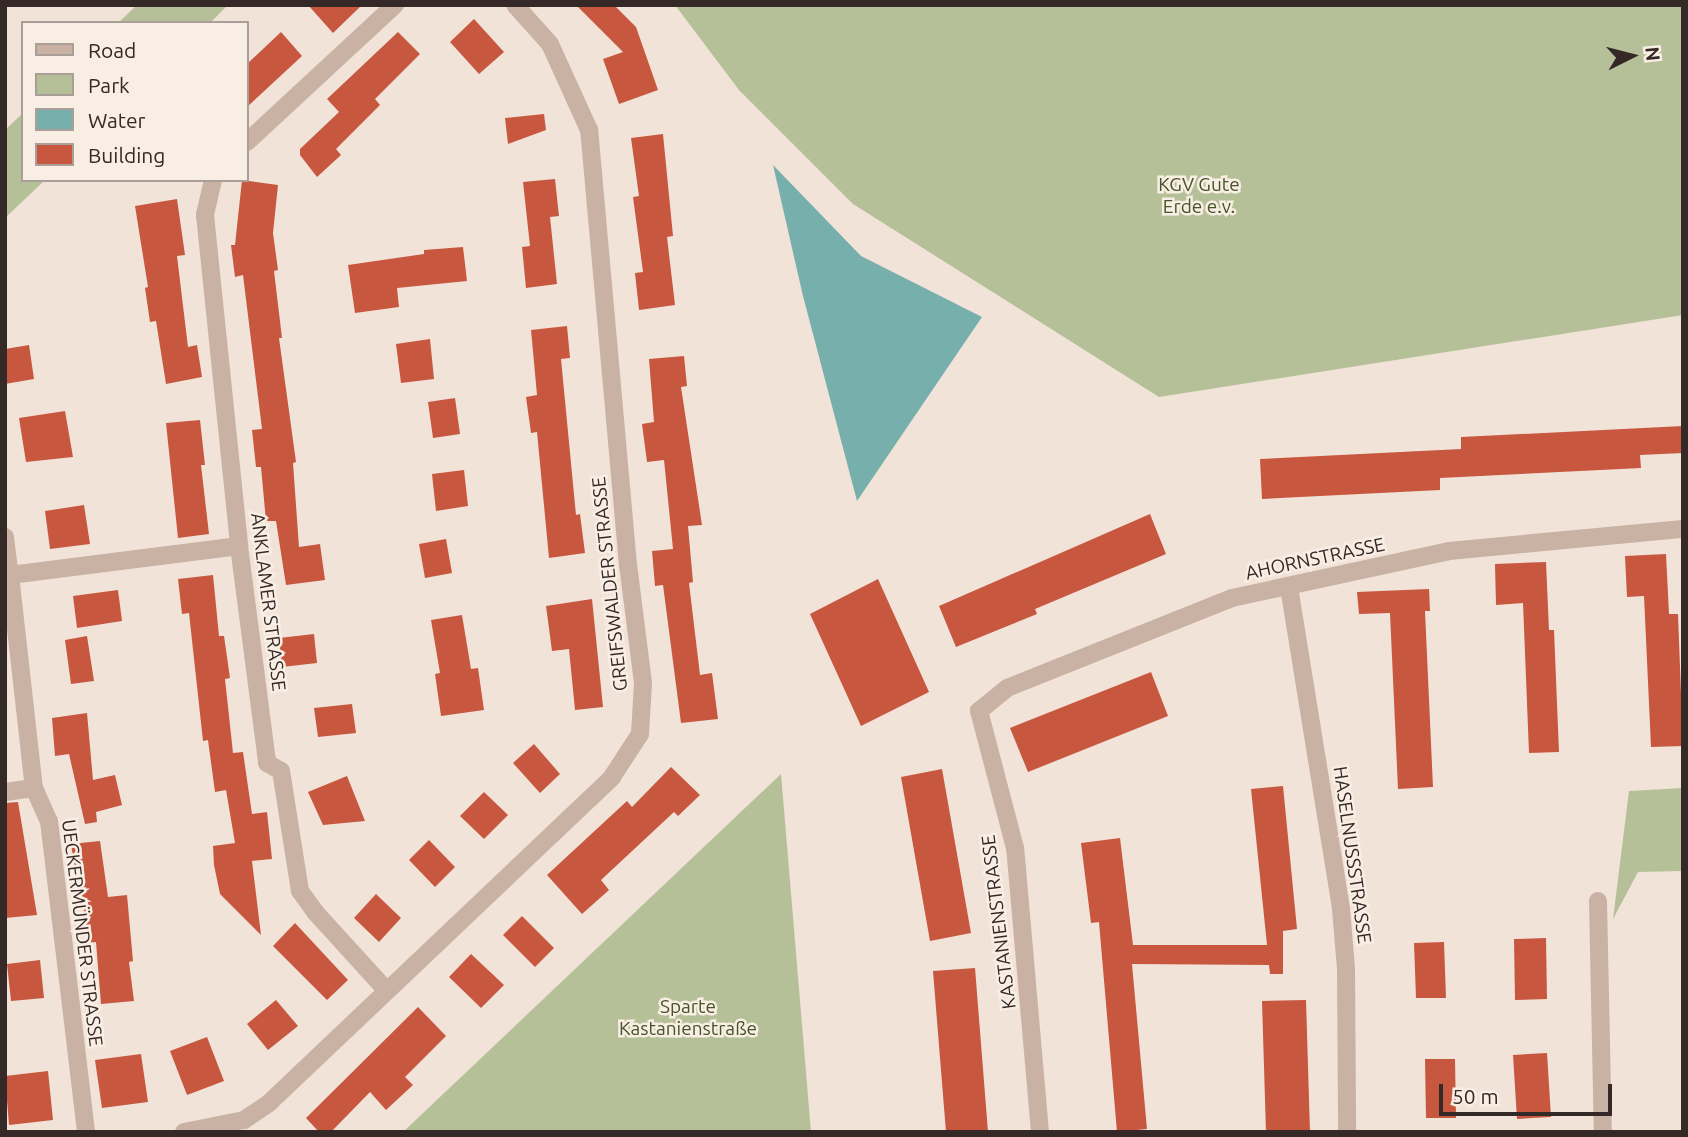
<!DOCTYPE html>
<meta charset="utf-8">
<style>
body{margin:0}
#map{position:relative;width:1688px;height:1137px;overflow:hidden;background:#f1e3d8;font-family:Ubuntu,sans-serif}
div>[style]{position:absolute}
.green>*{inset:0;background:#b5c098}
.water>*{inset:0;background:#77afad}
.building>*{inset:0;background:#c85740}
.minor>*{height:18px;margin:-9px;padding:0 9px;transform-origin:9px;border-radius:9px;background:#c9b2a4}
span{translate:-50% -50%;white-space:nowrap;text-align:center;line-height:1.15;-webkit-text-stroke:5px #f9eee4;paint-order:stroke}
.park-label{font-size:19px;color:#475329}
.street-label{font-size:19px;color:#342926}
.frame{position:absolute;inset:0;border:7px solid #342926;pointer-events:none}
.legend{position:absolute;left:21px;top:21px;width:228px;height:161px;box-sizing:border-box;background:#f9eee4;border:2px solid #aa9f98;margin:0;padding:9px 12px;list-style:none;font-size:21px;color:#342926}
.legend li{display:flex;align-items:center;gap:14px;height:35px}
.legend b{width:35px;border:2px solid #aa9f98}
.north{position:absolute;left:1597px;top:21px;width:70px;height:70px;-webkit-text-stroke:5px #f9eee4;paint-order:stroke;rotate:84deg;font-size:19px;font-weight:700;line-height:28px;text-align:center;color:#342926}
.north::after{content:'';display:block;margin:auto;width:24px;height:32px;background:#342926;clip-path:polygon(50% 0,100% 100%,50% 72%,0 100%)}
.scale{position:absolute;left:1439px;top:1084px;width:173px;height:32px;box-sizing:border-box;border:4px solid #342926;border-top:0;padding-left:9px;font-size:21px;line-height:24px;white-space:nowrap;color:#342926;-webkit-text-stroke:5px #f9eee4;paint-order:stroke}
</style>
<div id="map">
<div class="green">
<div style="clip-path:polygon(137px 5px,228px 5px,210px 23px,118px 23px)"></div>
<div style="clip-path:polygon(675px 5px,1683px 5px,1683px 315px,1159px 397px,853px 204px,739px 90px)"></div>
<div style="clip-path:polygon(23px 113px,23px 180px,45px 180px,5px 218px,5px 130px)"></div>
<div style="clip-path:polygon(781px 774px,811px 1132px,403px 1132px)"></div>
<div style="clip-path:polygon(1683px 788px,1683px 871px,1638px 872px,1613px 919px,1629px 791px)"></div>
</div>
<div class="water">
<div style="clip-path:polygon(773px 165px,861px 256px,982px 317px,857px 501px,803px 296px)"></div>
</div>
<div class="building">
<div style="clip-path:polygon(308px 5px,362px 5px,333px 33px)"></div>
<div style="clip-path:polygon(576px 5px,614px 5px,636px 27px,658px 90px,619px 104px,603px 59px,623px 52px)"></div>
<div style="clip-path:polygon(474px 19px,504px 52px,479px 74px,450px 42px)"></div>
<div style="clip-path:polygon(281px 32px,302px 56px,247px 107px,247px 64px)"></div>
<div style="clip-path:polygon(398px 32px,420px 54px,375px 99px,380px 105px,336px 149px,341px 155px,317px 177px,300px 155px,300px 149px,339px 112px,327px 99px)"></div>
<div style="clip-path:polygon(544px 114px,546px 130px,508px 144px,505px 118px)"></div>
<div style="clip-path:polygon(663px 134px,673px 236px,667px 237px,675px 305px,639px 310px,635px 273px,643px 272px,633px 197px,639px 196px,631px 138px)"></div>
<div style="clip-path:polygon(555px 179px,559px 216px,550px 217px,557px 284px,526px 288px,522px 247px,530px 246px,523px 182px)"></div>
<div style="clip-path:polygon(242px 180px,278px 185px,273px 233px,278px 270px,274px 271px,282px 338px,279px 338px,296px 462px,293px 463px,299px 547px,320px 544px,325px 580px,286px 585px,276px 521px,266px 521px,261px 467px,256px 467px,252px 430px,262px 429px,243px 275px,235px 277px,231px 245px,235px 245px)"></div>
<div style="clip-path:polygon(177px 199px,185px 255px,177px 256px,188px 347px,197px 345px,202px 377px,166px 384px,156px 321px,150px 322px,145px 288px,148px 287px,135px 206px)"></div>
<div style="clip-path:polygon(463px 247px,467px 281px,397px 288px,399px 307px,355px 313px,348px 265px,424px 254px,424px 250px)"></div>
<div style="clip-path:polygon(567px 326px,570px 358px,561px 359px,576px 515px,580px 514px,585px 553px,549px 558px,537px 432px,531px 433px,526px 397px,537px 395px,531px 330px)"></div>
<div style="clip-path:polygon(430px 339px,434px 379px,401px 383px,396px 344px)"></div>
<div style="clip-path:polygon(29px 345px,34px 379px,5px 384px,5px 349px)"></div>
<div style="clip-path:polygon(684px 356px,687px 386px,681px 387px,702px 525px,688px 526px,693px 582px,689px 583px,700px 675px,712px 673px,718px 719px,681px 723px,663px 585px,655px 586px,652px 551px,673px 549px,664px 460px,647px 462px,642px 424px,654px 422px,649px 359px)"></div>
<div style="clip-path:polygon(455px 398px,460px 434px,433px 438px,428px 402px)"></div>
<div style="clip-path:polygon(65px 411px,73px 457px,26px 462px,19px 418px)"></div>
<div style="clip-path:polygon(200px 420px,205px 465px,201px 465px,209px 534px,178px 538px,166px 423px)"></div>
<div style="clip-path:polygon(1683px 426px,1683px 453px,1640px 455px,1641px 468px,1440px 478px,1440px 490px,1262px 499px,1260px 459px,1461px 449px,1461px 437px)"></div>
<div style="clip-path:polygon(464px 470px,468px 506px,436px 511px,432px 474px)"></div>
<div style="clip-path:polygon(84px 505px,90px 544px,50px 549px,45px 511px)"></div>
<div style="clip-path:polygon(1150px 514px,1166px 554px,1035px 609px,1037px 614px,956px 647px,939px 606px)"></div>
<div style="clip-path:polygon(446px 539px,452px 573px,425px 578px,419px 544px)"></div>
<div style="clip-path:polygon(1666px 554px,1669px 614px,1678px 614px,1683px 746px,1651px 747px,1644px 596px,1627px 597px,1625px 556px)"></div>
<div style="clip-path:polygon(1546px 562px,1549px 630px,1554px 630px,1559px 752px,1529px 753px,1523px 603px,1496px 605px,1495px 564px)"></div>
<div style="clip-path:polygon(213px 575px,219px 636px,224px 636px,230px 678px,225px 679px,233px 753px,243px 752px,252px 814px,267px 812px,272px 859px,252px 861px,261px 935px,220px 894px,214px 865px,213px 846px,235px 843px,226px 790px,215px 792px,208px 740px,203px 741px,189px 613px,182px 614px,178px 579px)"></div>
<div style="clip-path:polygon(878px 579px,929px 692px,861px 726px,810px 614px)"></div>
<div style="clip-path:polygon(1429px 589px,1430px 611px,1425px 611px,1433px 787px,1398px 789px,1390px 613px,1359px 614px,1357px 592px)"></div>
<div style="clip-path:polygon(118px 590px,122px 621px,77px 628px,73px 596px)"></div>
<div style="clip-path:polygon(592px 599px,603px 707px,575px 710px,569px 649px,552px 651px,546px 606px)"></div>
<div style="clip-path:polygon(462px 615px,471px 669px,478px 668px,484px 710px,441px 716px,435px 674px,440px 673px,431px 620px)"></div>
<div style="clip-path:polygon(314px 634px,317px 663px,282px 667px,279px 638px)"></div>
<div style="clip-path:polygon(87px 636px,94px 681px,71px 684px,65px 640px)"></div>
<div style="clip-path:polygon(1151px 672px,1168px 716px,1028px 772px,1010px 728px)"></div>
<div style="clip-path:polygon(352px 704px,356px 733px,318px 737px,314px 708px)"></div>
<div style="clip-path:polygon(87px 713px,93px 780px,115px 775px,122px 805px,96px 812px,97px 822px,85px 824px,69px 754px,55px 756px,52px 718px)"></div>
<div style="clip-path:polygon(534px 744px,560px 774px,540px 793px,513px 763px)"></div>
<div style="clip-path:polygon(671px 767px,700px 795px,678px 816px,674px 812px,601px 880px,609px 890px,582px 914px,547px 875px,627px 801px,632px 807px)"></div>
<div style="clip-path:polygon(942px 769px,971px 933px,930px 941px,901px 777px)"></div>
<div style="clip-path:polygon(347px 776px,365px 821px,323px 825px,308px 792px)"></div>
<div style="clip-path:polygon(1283px 786px,1297px 929px,1283px 931px,1283px 974px,1270px 974px,1269px 965px,1132px 964px,1147px 1129px,1117px 1132px,1099px 922px,1091px 923px,1081px 843px,1120px 838px,1133px 945px,1267px 945px,1251px 789px)"></div>
<div style="clip-path:polygon(484px 792px,508px 815px,484px 839px,460px 816px)"></div>
<div style="clip-path:polygon(18px 802px,37px 915px,5px 918px,5px 803px)"></div>
<div style="clip-path:polygon(429px 840px,455px 867px,435px 887px,409px 860px)"></div>
<div style="clip-path:polygon(100px 841px,108px 897px,127px 895px,133px 961px,129px 962px,134px 1001px,101px 1004px,96px 942px,88px 943px,80px 880px,77px 880px,71px 844px)"></div>
<div style="clip-path:polygon(376px 894px,401px 918px,379px 942px,354px 918px)"></div>
<div style="clip-path:polygon(522px 916px,554px 948px,535px 967px,503px 935px)"></div>
<div style="clip-path:polygon(295px 923px,348px 980px,327px 1000px,273px 946px)"></div>
<div style="clip-path:polygon(1546px 938px,1547px 999px,1515px 1000px,1514px 939px)"></div>
<div style="clip-path:polygon(1444px 942px,1446px 998px,1416px 998px,1414px 943px)"></div>
<div style="clip-path:polygon(471px 954px,504px 985px,481px 1008px,449px 977px)"></div>
<div style="clip-path:polygon(40px 960px,44px 998px,11px 1001px,7px 964px)"></div>
<div style="clip-path:polygon(975px 968px,988px 1132px,946px 1132px,933px 971px)"></div>
<div style="clip-path:polygon(276px 1000px,298px 1026px,268px 1050px,247px 1024px)"></div>
<div style="clip-path:polygon(1306px 1000px,1310px 1132px,1266px 1132px,1262px 1001px)"></div>
<div style="clip-path:polygon(418px 1007px,446px 1036px,405px 1077px,413px 1085px,386px 1110px,370px 1092px,331px 1132px,319px 1132px,306px 1118px)"></div>
<div style="clip-path:polygon(207px 1037px,224px 1081px,187px 1095px,170px 1051px)"></div>
<div style="clip-path:polygon(1547px 1053px,1551px 1117px,1517px 1119px,1513px 1055px)"></div>
<div style="clip-path:polygon(141px 1054px,148px 1102px,102px 1108px,95px 1060px)"></div>
<div style="clip-path:polygon(1425px 1059px,1455px 1059px,1456px 1118px,1426px 1118px)"></div>
<div style="clip-path:polygon(48px 1071px,53px 1120px,9px 1125px,5px 1076px)"></div>
</div>
<div class="minor">
<div style="left:247px;top:142px;width:202px;rotate:-42.8deg"></div>
<div style="left:213px;top:180px;width:36px;rotate:103deg"></div>
<div style="left:205px;top:215px;width:333px;rotate:84.1deg"></div>
<div style="left:239px;top:546px;width:219px;rotate:82.6deg"></div>
<div style="left:267px;top:763px;width:16px;rotate:30deg"></div>
<div style="left:281px;top:771px;width:121px;rotate:81deg"></div>
<div style="left:300px;top:891px;width:27px;rotate:54deg"></div>
<div style="left:316px;top:913px;width:104px;rotate:47.7deg"></div>
<div style="left:5px;top:537px;width:38px;rotate:83deg"></div>
<div style="left:10px;top:575px;width:231px;rotate:-7.2deg"></div>
<div style="left:5px;top:576px;width:5px;rotate:-11deg"></div>
<div style="left:10px;top:575px;width:214px;rotate:83.6deg"></div>
<div style="left:34px;top:788px;width:36px;rotate:66deg"></div>
<div style="left:49px;top:821px;width:313px;rotate:83.2deg"></div>
<div style="left:1289px;top:587px;width:326px;rotate:80.8deg"></div>
<div style="left:1341px;top:909px;width:60px;rotate:85.2deg"></div>
<div style="left:1346px;top:969px;width:163px;rotate:89.6deg"></div>
<div style="left:5px;top:792px;width:29px;rotate:-8deg"></div>
<div style="left:1598px;top:901px;width:231px;rotate:88.8deg"></div>
<div style="left:184px;top:1132px;width:61px;rotate:-11.3deg"></div>
<div style="left:244px;top:1120px;width:30px;rotate:-34deg"></div>
<div style="left:269px;top:1103px;width:473px;rotate:-43.5deg"></div>
<div style="left:612px;top:777px;width:51px;rotate:-56.9deg"></div>
<div style="left:640px;top:734px;width:51px;rotate:-86.6deg"></div>
<div style="left:643px;top:683px;width:119px;rotate:-97.2deg"></div>
<div style="left:628px;top:565px;width:437px;rotate:-95.1deg"></div>
<div style="left:589px;top:130px;width:94px;rotate:-114.4deg"></div>
<div style="left:550px;top:44px;width:52px;rotate:-131.9deg"></div>
<div style="left:1040px;top:1132px;width:285px;rotate:-95deg"></div>
<div style="left:1015px;top:848px;width:142px;rotate:-104.7deg"></div>
<div style="left:979px;top:711px;width:36px;rotate:-39deg"></div>
<div style="left:1007px;top:688px;width:242px;rotate:-21.8deg"></div>
<div style="left:1232px;top:598px;width:222px;rotate:-12.2deg"></div>
<div style="left:1449px;top:551px;width:235px;rotate:-5.4deg"></div>
</div>
<div class="park-label">
<span style="left:1199px;top:196px">KGV Gute<br>Erde e.v.</span>
<span style="left:688px;top:1018px">Sparte<br>Kastanienstraße</span>
</div>
<div class="street-label">
<span style="left:1315px;top:559px;rotate:-12deg">AHORNSTRASSE</span>
<span style="left:610px;top:584px;rotate:-96deg">GREIFSWALDER STRASSE</span>
<span style="left:268px;top:602px;rotate:83deg">ANKLAMER STRASSE</span>
<span style="left:1352px;top:855px;rotate:82deg">HASELNUSSSTRASSE</span>
<span style="left:999px;top:922px;rotate:-97deg">KASTANIENSTRASSE</span>
<span style="left:82px;top:933px;rotate:83deg">UECKERMÜNDER STRASSE</span>
</div>
<div class="frame"></div>
<ul class="legend">
<li><b style="height:9px;background:#c9b2a4"></b>Road</li>
<li><b style="height:19px;background:#b5c098"></b>Park</li>
<li><b style="height:19px;background:#77afad"></b>Water</li>
<li><b style="height:19px;background:#c85740"></b>Building</li>
</ul>
<div class="north">N</div>
<div class="scale">50 m</div>
</div>
